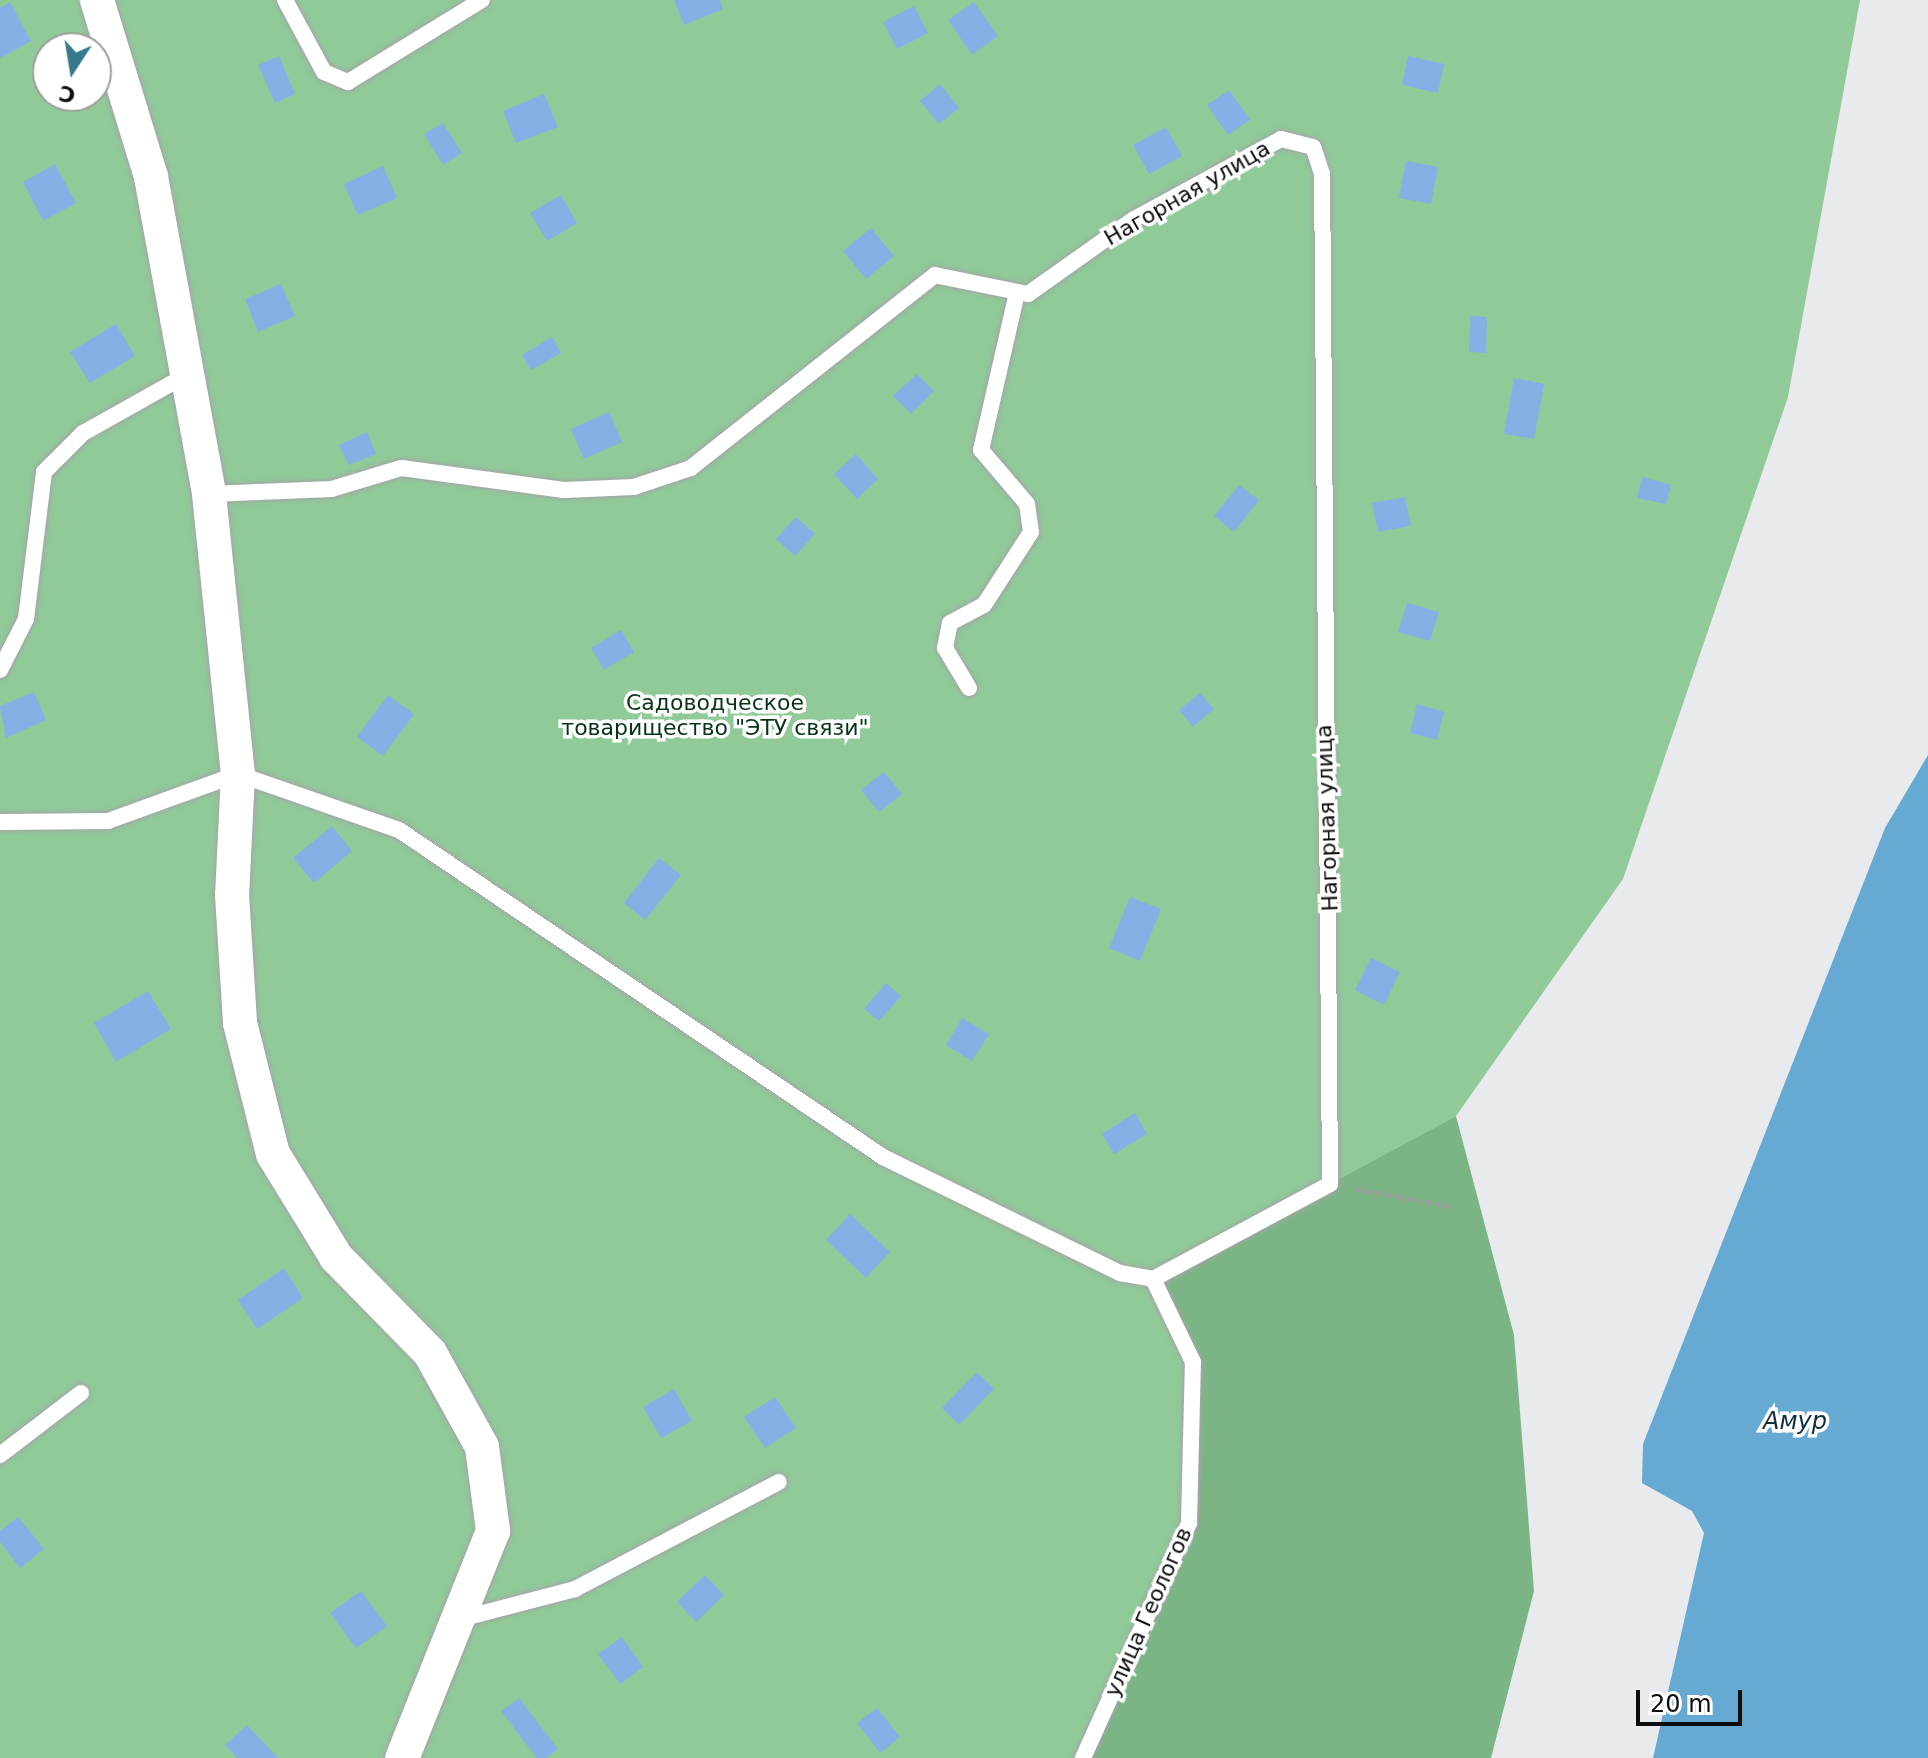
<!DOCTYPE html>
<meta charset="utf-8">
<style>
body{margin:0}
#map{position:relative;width:1928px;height:1758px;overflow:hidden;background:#e8eaed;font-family:"DejaVu Sans",sans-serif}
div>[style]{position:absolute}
.green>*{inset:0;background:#90ca99}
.forest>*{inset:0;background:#7bb585}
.water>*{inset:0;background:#66aad3}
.building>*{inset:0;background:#84b0e6}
.path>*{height:5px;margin-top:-2.5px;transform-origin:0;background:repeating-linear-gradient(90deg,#9b9d9f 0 6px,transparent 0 10px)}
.roads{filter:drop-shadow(0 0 2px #a3a5a7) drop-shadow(0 0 2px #a3a5a7)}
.service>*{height:16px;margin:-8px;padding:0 8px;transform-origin:8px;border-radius:8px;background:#fff}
.minor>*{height:34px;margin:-17px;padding:0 17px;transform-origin:17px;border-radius:17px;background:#fff}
span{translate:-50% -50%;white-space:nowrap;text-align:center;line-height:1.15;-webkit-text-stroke:7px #fff;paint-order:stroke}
.street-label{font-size:22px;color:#0d0d0e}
.park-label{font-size:22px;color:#073415}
.water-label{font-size:24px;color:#102f41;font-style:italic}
.north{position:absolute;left:32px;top:32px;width:80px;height:80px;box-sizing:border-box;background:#fff;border:2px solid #9e9e9f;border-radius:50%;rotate:192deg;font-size:22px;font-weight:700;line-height:32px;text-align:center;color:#0d0d0e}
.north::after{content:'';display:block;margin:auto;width:28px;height:36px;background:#387a8c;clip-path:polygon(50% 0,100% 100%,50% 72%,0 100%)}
.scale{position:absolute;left:1636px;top:1690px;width:106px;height:36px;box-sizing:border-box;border:4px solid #0d0d0e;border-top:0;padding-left:10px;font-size:24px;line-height:28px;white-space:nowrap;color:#0d0d0e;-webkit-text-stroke:6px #fff;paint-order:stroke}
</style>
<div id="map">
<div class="green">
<div style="clip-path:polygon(evenodd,0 0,1860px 0,1788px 397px,1623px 879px,1456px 1116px,1153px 1279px,1193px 1362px,1189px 1523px,1083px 1758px,0 1758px,0 0,48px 48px,96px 48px,96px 96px,48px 96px,48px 48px)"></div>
</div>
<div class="forest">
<div style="clip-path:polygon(1456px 1116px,1514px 1335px,1534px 1591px,1491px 1758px,1083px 1758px,1189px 1523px,1193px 1362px,1153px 1279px)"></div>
</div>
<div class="water">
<div style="clip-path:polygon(1928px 755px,1928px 1758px,1653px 1758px,1704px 1533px,1692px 1511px,1642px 1483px,1643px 1444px,1885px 828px)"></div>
</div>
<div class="building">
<div style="clip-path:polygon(674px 0,720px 0,723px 9px,684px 25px)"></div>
<div style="clip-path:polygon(10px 2px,31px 41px,0 58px,0 8px)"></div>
<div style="clip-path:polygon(974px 2px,998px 36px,972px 55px,948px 20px)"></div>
<div style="clip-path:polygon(914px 6px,928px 33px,897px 49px,883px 22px)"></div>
<div style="clip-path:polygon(279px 56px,295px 94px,275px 103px,258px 65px)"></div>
<div style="clip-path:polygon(1408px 56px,1444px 64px,1438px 93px,1402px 85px)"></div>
<div style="clip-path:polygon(940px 84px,959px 108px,939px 124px,920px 101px)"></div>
<div style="clip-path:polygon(1229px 90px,1250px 120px,1228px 135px,1207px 105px)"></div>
<div style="clip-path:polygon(544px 94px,558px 127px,516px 143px,503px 111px)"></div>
<div style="clip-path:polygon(443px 123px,462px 153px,443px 165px,424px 134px)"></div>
<div style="clip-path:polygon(1166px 127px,1182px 156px,1149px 174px,1133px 145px)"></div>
<div style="clip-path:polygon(1406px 161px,1438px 167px,1431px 204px,1399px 198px)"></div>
<div style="clip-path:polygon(55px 164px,76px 203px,43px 221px,23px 182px)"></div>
<div style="clip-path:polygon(383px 166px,397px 198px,358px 215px,344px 184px)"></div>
<div style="clip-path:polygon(561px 195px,577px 223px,547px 241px,530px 213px)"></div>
<div style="clip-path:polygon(871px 228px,894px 256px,866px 279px,843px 251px)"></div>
<div style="clip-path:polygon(281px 284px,295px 316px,258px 332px,245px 299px)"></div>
<div style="clip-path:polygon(1470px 316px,1487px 317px,1486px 353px,1469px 352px)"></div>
<div style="clip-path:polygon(116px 324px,135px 356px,90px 383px,70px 352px)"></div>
<div style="clip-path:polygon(552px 337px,561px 353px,531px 370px,522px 355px)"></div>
<div style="clip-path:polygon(917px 374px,934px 391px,911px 414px,893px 396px)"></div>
<div style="clip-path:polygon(1514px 378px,1544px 384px,1534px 439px,1504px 434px)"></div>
<div style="clip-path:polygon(609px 412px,622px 442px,584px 459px,571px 429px)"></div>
<div style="clip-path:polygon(367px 432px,376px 454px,349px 465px,339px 445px)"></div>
<div style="clip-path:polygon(856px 454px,878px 479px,857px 499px,834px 474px)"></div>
<div style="clip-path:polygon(1642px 477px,1671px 485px,1666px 504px,1637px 498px)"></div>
<div style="clip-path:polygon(1239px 485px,1259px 500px,1234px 532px,1214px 516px)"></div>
<div style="clip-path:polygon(1405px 497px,1411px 526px,1378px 532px,1372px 503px)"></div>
<div style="clip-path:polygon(796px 517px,815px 534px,795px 556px,776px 539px)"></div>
<div style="clip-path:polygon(1407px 603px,1439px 612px,1430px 641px,1398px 632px)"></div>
<div style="clip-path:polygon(621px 630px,634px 652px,604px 670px,591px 648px)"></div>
<div style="clip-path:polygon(34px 692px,46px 720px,6px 738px,0 706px)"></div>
<div style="clip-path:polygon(1200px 693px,1214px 709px,1193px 727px,1179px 710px)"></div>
<div style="clip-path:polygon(388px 695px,414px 714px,383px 756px,357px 737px)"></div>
<div style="clip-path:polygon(1417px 704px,1444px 712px,1437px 740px,1410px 733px)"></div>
<div style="clip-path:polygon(884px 772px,902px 794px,879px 812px,861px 790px)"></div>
<div style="clip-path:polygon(332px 826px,352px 851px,314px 883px,293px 858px)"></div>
<div style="clip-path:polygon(659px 858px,681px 875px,645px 920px,624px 903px)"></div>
<div style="clip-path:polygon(1130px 897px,1161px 909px,1140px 961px,1109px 948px)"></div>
<div style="clip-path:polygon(1371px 958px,1400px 972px,1384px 1005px,1355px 990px)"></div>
<div style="clip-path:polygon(886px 983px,901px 996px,879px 1021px,864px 1009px)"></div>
<div style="clip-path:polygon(148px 991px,171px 1029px,116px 1062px,94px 1023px)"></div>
<div style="clip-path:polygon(962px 1018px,989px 1034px,972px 1061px,946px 1045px)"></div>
<div style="clip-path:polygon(1135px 1113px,1147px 1134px,1114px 1154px,1102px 1134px)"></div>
<div style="clip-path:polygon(850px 1214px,890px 1252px,866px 1278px,826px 1240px)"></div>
<div style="clip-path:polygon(284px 1268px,303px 1298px,257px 1329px,238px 1300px)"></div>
<div style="clip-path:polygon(977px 1372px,994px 1389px,959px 1425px,942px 1408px)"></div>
<div style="clip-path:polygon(674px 1389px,692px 1421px,661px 1438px,643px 1407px)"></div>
<div style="clip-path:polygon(775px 1397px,796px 1428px,765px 1448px,744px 1417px)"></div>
<div style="clip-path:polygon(18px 1517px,44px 1549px,20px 1568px,0 1542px,0 1531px)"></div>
<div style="clip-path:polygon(705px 1575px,724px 1595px,696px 1622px,677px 1602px)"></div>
<div style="clip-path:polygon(361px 1591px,387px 1626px,356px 1648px,330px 1613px)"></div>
<div style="clip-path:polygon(622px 1637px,643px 1667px,620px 1684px,598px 1654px)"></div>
<div style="clip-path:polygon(519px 1698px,558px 1749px,546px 1758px,537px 1758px,501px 1711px)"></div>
<div style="clip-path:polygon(877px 1708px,900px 1737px,880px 1753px,857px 1723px)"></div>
<div style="clip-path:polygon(247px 1725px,278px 1758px,237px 1758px,225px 1745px)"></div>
</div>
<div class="path">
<div style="left:1356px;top:1189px;width:95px;rotate:10.4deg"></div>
</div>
<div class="roads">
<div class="service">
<div style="left:285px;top:0;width:82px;rotate:61.6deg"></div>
<div style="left:324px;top:72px;width:26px;rotate:23deg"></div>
<div style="left:348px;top:82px;width:157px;rotate:-31.5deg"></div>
<div style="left:0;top:670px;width:57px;rotate:-63deg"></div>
<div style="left:26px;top:619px;width:148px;rotate:-83deg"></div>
<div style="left:44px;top:472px;width:55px;rotate:-45deg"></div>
<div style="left:83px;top:433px;width:120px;rotate:-29.3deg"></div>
<div style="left:969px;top:688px;width:47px;rotate:-121deg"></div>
<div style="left:945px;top:648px;width:25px;rotate:-79deg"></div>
<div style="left:950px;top:623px;width:38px;rotate:-28deg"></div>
<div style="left:984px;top:605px;width:87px;rotate:-57.2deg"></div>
<div style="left:1031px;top:532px;width:28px;rotate:-98deg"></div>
<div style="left:1027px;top:504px;width:71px;rotate:-130.4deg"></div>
<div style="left:981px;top:450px;width:161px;rotate:-77.1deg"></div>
<div style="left:0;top:822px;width:108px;rotate:-0.5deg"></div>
<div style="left:108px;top:821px;width:138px;rotate:-19.9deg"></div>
<div style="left:238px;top:774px;width:170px;rotate:19.2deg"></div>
<div style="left:399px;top:830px;width:584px;rotate:34.04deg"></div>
<div style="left:883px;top:1157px;width:264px;rotate:26.1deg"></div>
<div style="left:1120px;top:1273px;width:34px;rotate:10deg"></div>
<div style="left:1153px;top:1279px;width:201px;rotate:-28.2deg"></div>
<div style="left:1330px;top:1184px;width:1010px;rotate:-90.45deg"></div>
<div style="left:1322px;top:174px;width:28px;rotate:-108deg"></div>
<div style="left:1313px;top:147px;width:33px;rotate:-166deg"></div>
<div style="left:1281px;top:139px;width:167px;rotate:151.4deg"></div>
<div style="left:1134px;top:219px;width:130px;rotate:144.7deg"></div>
<div style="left:1028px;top:294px;width:95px;rotate:-168.5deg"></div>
<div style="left:935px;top:275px;width:311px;rotate:141.7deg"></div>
<div style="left:691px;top:468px;width:60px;rotate:161.6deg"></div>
<div style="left:634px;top:487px;width:70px;rotate:177.5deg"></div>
<div style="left:564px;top:490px;width:164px;rotate:-172.3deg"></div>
<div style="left:401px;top:468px;width:72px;rotate:163.1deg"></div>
<div style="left:332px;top:489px;width:123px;rotate:177.7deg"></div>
<div style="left:0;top:1455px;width:102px;rotate:-37.4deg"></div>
<div style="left:464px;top:1618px;width:115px;rotate:-14.6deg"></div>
<div style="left:575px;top:1589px;width:230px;rotate:-27.7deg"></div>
<div style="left:1083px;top:1758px;width:258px;rotate:-65.7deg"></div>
<div style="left:1189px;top:1523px;width:161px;rotate:-88.6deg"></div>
<div style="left:1193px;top:1362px;width:92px;rotate:-115.7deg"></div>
</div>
<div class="minor">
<div style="left:97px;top:0;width:185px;rotate:73deg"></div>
<div style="left:151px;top:177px;width:322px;rotate:79.6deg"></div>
<div style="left:209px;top:494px;width:281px;rotate:84.1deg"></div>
<div style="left:238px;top:774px;width:121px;rotate:92.8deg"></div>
<div style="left:232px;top:895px;width:128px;rotate:86.4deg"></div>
<div style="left:240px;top:1023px;width:135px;rotate:75.9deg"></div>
<div style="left:273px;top:1154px;width:121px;rotate:58.5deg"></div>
<div style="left:336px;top:1257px;width:134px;rotate:45.6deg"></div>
<div style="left:430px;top:1353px;width:107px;rotate:61deg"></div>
<div style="left:482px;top:1447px;width:85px;rotate:82.5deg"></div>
<div style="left:493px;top:1531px;width:245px;rotate:111.8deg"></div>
</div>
</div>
<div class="street-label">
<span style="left:1187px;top:193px;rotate:-30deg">Нагорная улица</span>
<span style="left:1327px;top:818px;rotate:-92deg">Нагорная улица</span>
<span style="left:1148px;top:1612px;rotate:-66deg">улица Геологов</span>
</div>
<div class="park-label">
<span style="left:715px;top:715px">Садоводческое<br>товарищество "ЭТУ связи"</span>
</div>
<div class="water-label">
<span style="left:1795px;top:1422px">Амур</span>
</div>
<div class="north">С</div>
<div class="scale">20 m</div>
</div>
